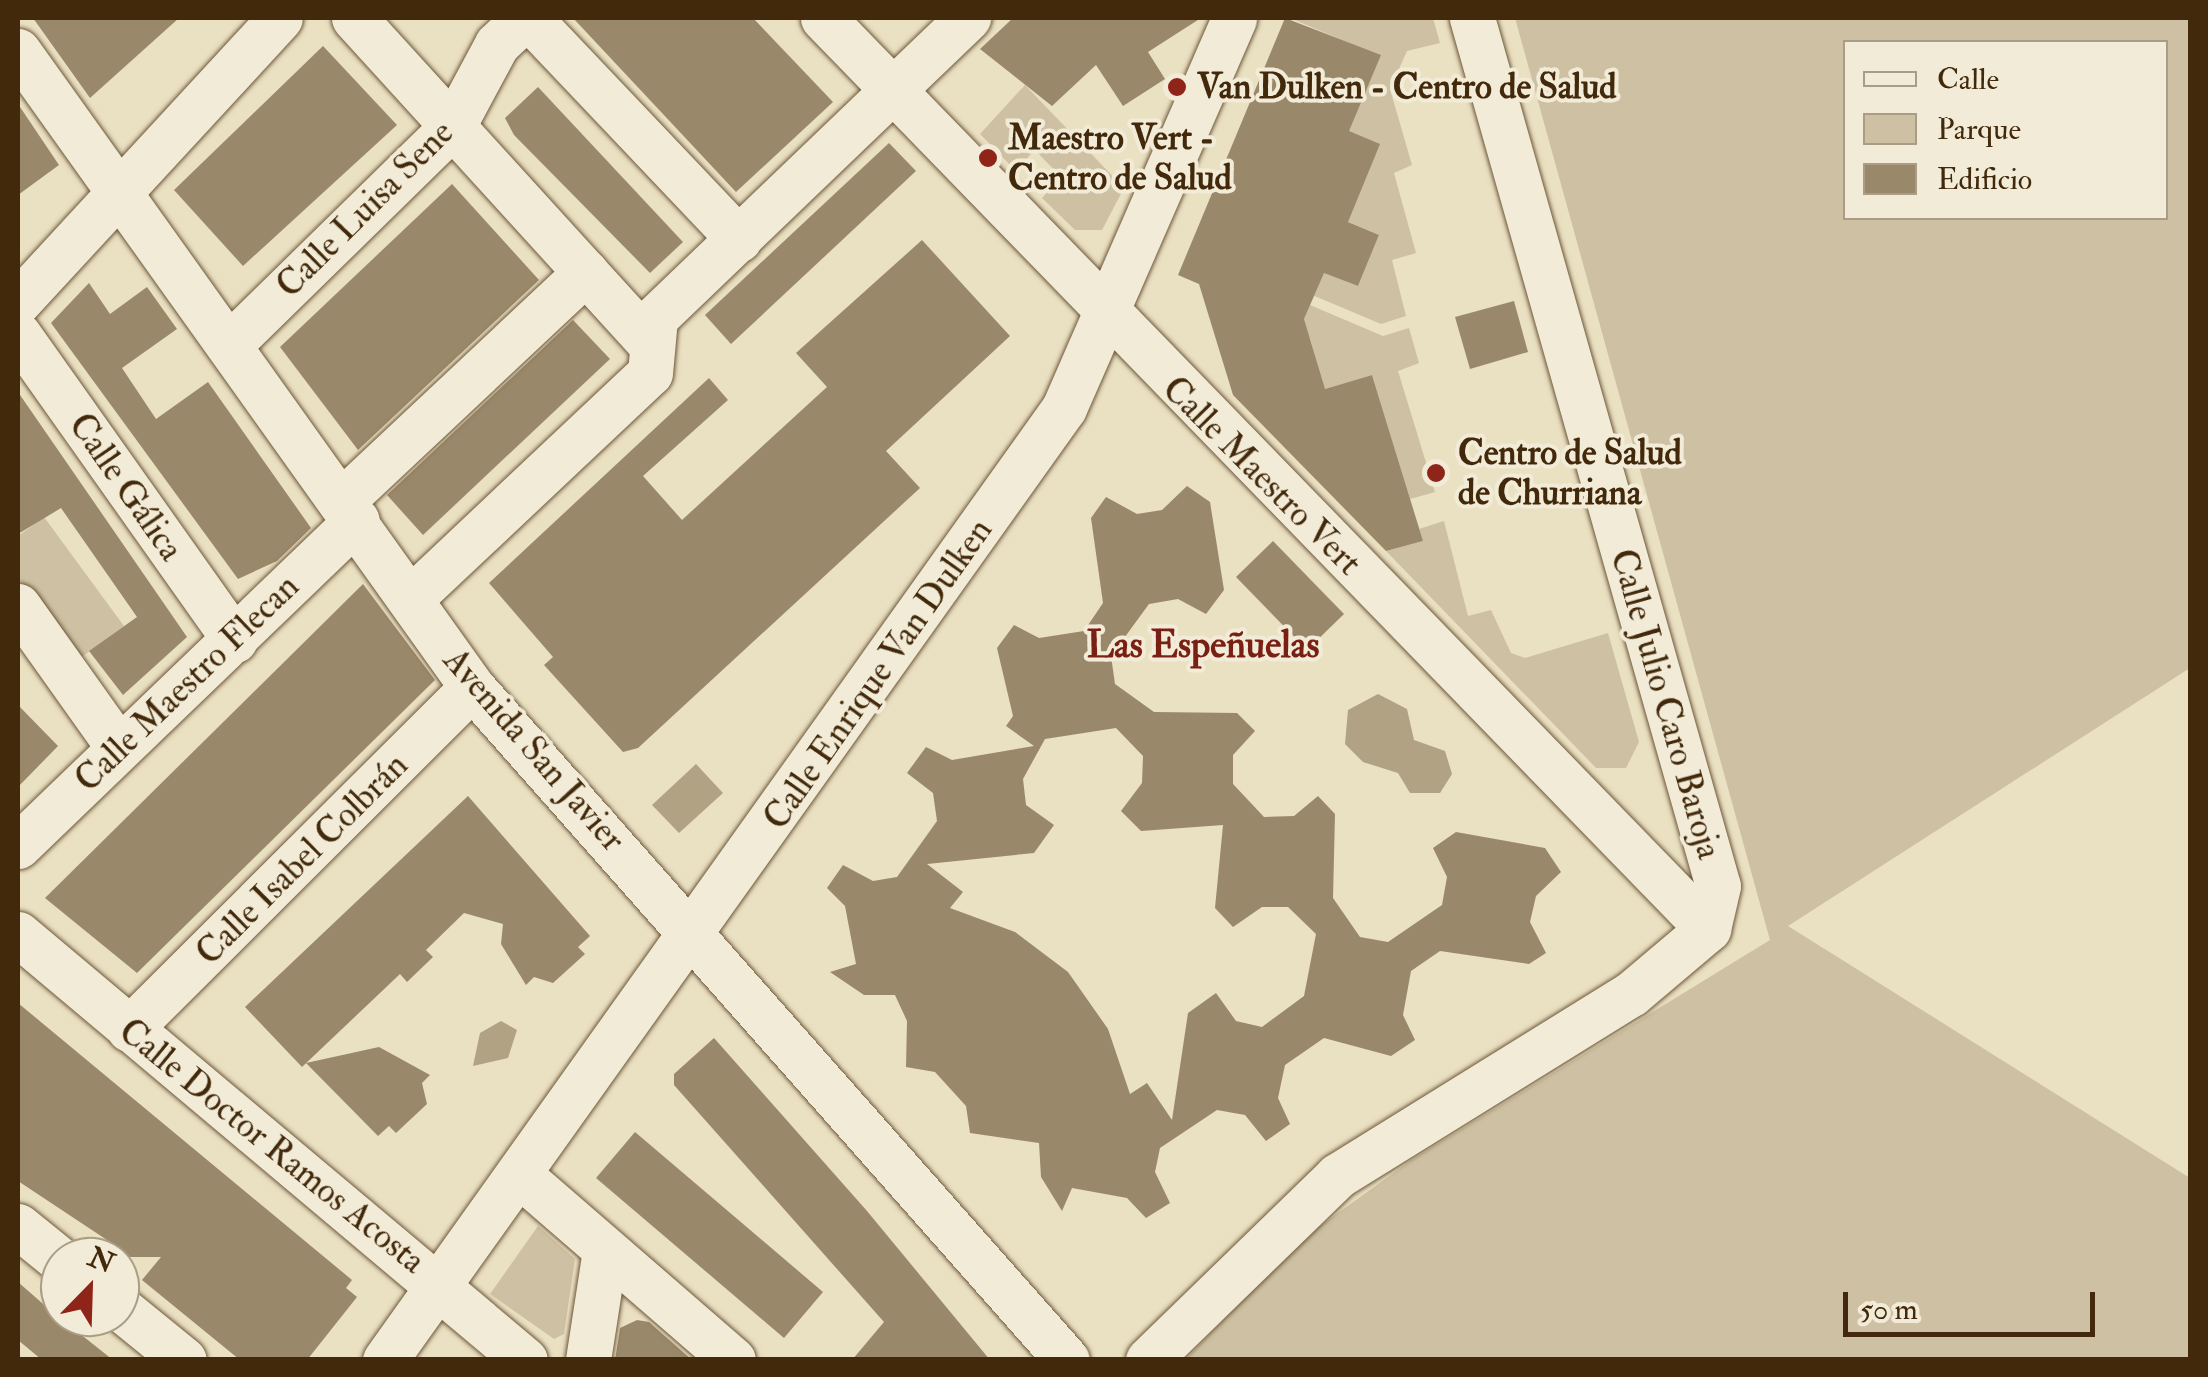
<!DOCTYPE html>
<meta charset="utf-8">
<style>
body{margin:0}
#map{position:relative;width:2208px;height:1377px;overflow:hidden;background:#eae0c2;font-family:"IM FELL Double Pica",serif}
div>[style]{position:absolute}
.green>*{inset:0;background:#cec1a3}
.water>*{inset:0;background:#b1a284}
.building>*{inset:0;background:#9a886a}
.roads{filter:drop-shadow(0 0 2px #6d5739) drop-shadow(0 0 2px #6d5739)}
.minor>*{height:45px;margin:-22.5px;padding:0 22.5px;transform-origin:22.5px;border-radius:22.5px;background:#f1ebd7}
.dots>*{width:28px;height:28px;translate:-50% -50%;box-sizing:border-box;border:5px solid #f1ebd7;border-radius:50%}
span{translate:-50% -50%;white-space:nowrap;text-align:center;line-height:1.15;-webkit-text-stroke:8px #f1ebd7;paint-order:stroke}
.poi-label{font-size:35px;color:#43290b;font-weight:700}
.left{translate:0 -50%;text-align:left}
.street-label{font-size:35px;color:#43290b}
.neighbourhood-label{font-size:38px;color:#7a1f14;font-weight:700}
.frame{position:absolute;inset:0;border:20px solid #43290b;pointer-events:none}
.legend{position:absolute;left:1843px;top:40px;width:325px;height:180px;box-sizing:border-box;background:#f1ebd7;border:2px solid #ab9d85;margin:0;padding:12px 18px;list-style:none;font-size:30px;color:#43290b}
.legend li{display:flex;align-items:center;gap:20px;height:50px}
.legend b{width:50px;border:2px solid #ab9d85}
.north{position:absolute;left:40px;top:1237px;width:100px;height:100px;box-sizing:border-box;background:#f1ebd7;border:2px solid #ab9d85;border-radius:50%;rotate:23deg;font-size:28px;font-weight:700;line-height:40px;text-align:center;color:#43290b}
.north::after{content:'';display:block;margin:auto;width:35px;height:45px;background:#8f2418;clip-path:polygon(50% 0,100% 100%,50% 72%,0 100%)}
.scale{position:absolute;left:1843px;top:1292px;width:252px;height:45px;box-sizing:border-box;border:5px solid #43290b;border-top:0;padding-left:12px;font-size:30px;line-height:35px;white-space:nowrap;color:#43290b;-webkit-text-stroke:8px #f1ebd7;paint-order:stroke}
</style>
<div id="map">
<div class="green">
<div style="clip-path:polygon(1290px 18px,1433px 18px,1440px 43px,1407px 51px,1390px 89px,1412px 165px,1394px 173px,1416px 253px,1392px 260px,1406px 316px,1381px 324px,1262px 274px,1272px 252px,1358px 286px,1379px 235px,1257px 183px,1289px 106px,1380px 56px)"></div>
<div style="clip-path:polygon(evenodd,1515px 18px,2190px 18px,2190px 668px,1788px 926px,2190px 1178px,2190px 1359px,1185px 1360px,1299px 1241px,1413px 1159px,1770px 940px,1515px 18px,1846px 42px,2166px 42px,2166px 218px,1846px 218px,1846px 42px)"></div>
<div style="clip-path:polygon(1025px 85px,1124px 188px,1102px 230px,1075px 230px,1042px 198px,1061px 177px,1035px 150px,1015px 170px,980px 134px)"></div>
<div style="clip-path:polygon(1310px 305px,1383px 336px,1409px 328px,1419px 363px,1398px 371px,1435px 492px,1410px 499px,1372px 375px,1302px 396px,1317px 364px,1310px 338px,1297px 335px)"></div>
<div style="clip-path:polygon(44px 517px,124px 626px,76px 661px,18px 578px,18px 536px)"></div>
<div style="clip-path:polygon(1444px 521px,1468px 616px,1491px 610px,1511px 653px,1525px 658px,1608px 633px,1639px 742px,1626px 768px,1596px 768px,1386px 551px,1423px 541px,1419px 529px)"></div>
<div style="clip-path:polygon(538px 1226px,575px 1259px,564px 1334px,554px 1339px,490px 1294px)"></div>
</div>
<div class="water">
<div style="clip-path:polygon(1378px 694px,1407px 709px,1414px 740px,1445px 751px,1452px 774px,1440px 793px,1410px 793px,1398px 773px,1363px 762px,1345px 744px,1348px 710px)"></div>
<div style="clip-path:polygon(696px 764px,723px 793px,679px 833px,652px 805px)"></div>
<div style="clip-path:polygon(501px 1021px,517px 1030px,508px 1058px,473px 1066px,480px 1033px)"></div>
</div>
<div class="building">
<div style="clip-path:polygon(33px 18px,179px 18px,90px 98px)"></div>
<div style="clip-path:polygon(573px 18px,753px 18px,833px 102px,736px 192px)"></div>
<div style="clip-path:polygon(1013px 18px,1201px 18px,1148px 52px,1165px 79px,1123px 106px,1096px 65px,1052px 106px,980px 49px)"></div>
<div style="clip-path:polygon(1285px 18px,1381px 55px,1349px 131px,1380px 144px,1348px 222px,1379px 235px,1358px 286px,1324px 273px,1304px 319px,1325px 389px,1372px 375px,1423px 541px,1386px 551px,1233px 395px,1199px 284px,1178px 275px)"></div>
<div style="clip-path:polygon(323px 46px,397px 125px,243px 266px,174px 190px)"></div>
<div style="clip-path:polygon(538px 87px,683px 242px,650px 273px,514px 135px,505px 118px)"></div>
<div style="clip-path:polygon(18px 104px,59px 165px,18px 195px)"></div>
<div style="clip-path:polygon(889px 143px,916px 171px,731px 344px,705px 315px)"></div>
<div style="clip-path:polygon(452px 184px,539px 280px,358px 450px,280px 347px)"></div>
<div style="clip-path:polygon(922px 240px,1010px 336px,886px 451px,920px 488px,638px 748px,623px 752px,544px 665px,553px 657px,489px 583px,709px 378px,728px 400px,643px 476px,682px 520px,827px 387px,796px 353px)"></div>
<div style="clip-path:polygon(89px 283px,110px 314px,147px 287px,177px 329px,122px 368px,156px 419px,208px 382px,311px 528px,277px 561px,238px 579px,51px 323px)"></div>
<div style="clip-path:polygon(1514px 301px,1528px 352px,1470px 369px,1455px 317px)"></div>
<div style="clip-path:polygon(573px 320px,610px 359px,423px 535px,387px 495px)"></div>
<div style="clip-path:polygon(18px 392px,187px 637px,123px 695px,89px 651px,137px 617px,61px 508px,18px 534px)"></div>
<div style="clip-path:polygon(evenodd,1187px 486px,1210px 502px,1224px 590px,1206px 614px,1178px 599px,1149px 604px,1111px 656px,1115px 684px,1154px 712px,1237px 713px,1255px 731px,1233px 755px,1233px 784px,1264px 817px,1294px 816px,1318px 796px,1335px 814px,1333px 898px,1360px 937px,1388px 942px,1442px 905px,1447px 877px,1433px 848px,1456px 832px,1545px 848px,1561px 872px,1536px 896px,1530px 922px,1546px 953px,1529px 964px,1440px 951px,1411px 971px,1403px 1015px,1415px 1040px,1391px 1056px,1324px 1038px,1285px 1065px,1278px 1098px,1290px 1124px,1266px 1141px,1245px 1115px,1217px 1110px,1160px 1148px,1155px 1172px,1170px 1203px,1146px 1218px,1127px 1198px,1072px 1188px,1062px 1211px,1041px 1177px,1039px 1143px,970px 1133px,966px 1106px,935px 1072px,906px 1067px,907px 1021px,895px 995px,864px 995px,830px 972px,856px 964px,845px 906px,827px 888px,843px 865px,873px 881px,897px 877px,937px 821px,933px 793px,907px 773px,926px 747px,952px 760px,1034px 746px,1006px 726px,1013px 716px,997px 648px,1014px 625px,1039px 638px,1084px 631px,1103px 603px,1091px 518px,1106px 497px,1137px 514px,1162px 510px,1187px 486px,1116px 728px,1143px 756px,1142px 783px,1121px 811px,1141px 831px,1223px 825px,1215px 908px,1233px 927px,1262px 907px,1288px 907px,1316px 934px,1304px 996px,1262px 1027px,1236px 1021px,1216px 993px,1188px 1013px,1172px 1120px,1147px 1083px,1130px 1094px,1108px 1029px,1068px 972px,1015px 932px,950px 908px,963px 892px,927px 864px,1034px 853px,1054px 825px,1026px 805px,1023px 779px,1045px 739px,1116px 728px)"></div>
<div style="clip-path:polygon(1273px 541px,1344px 614px,1307px 650px,1236px 577px)"></div>
<div style="clip-path:polygon(363px 584px,435px 680px,137px 973px,45px 898px)"></div>
<div style="clip-path:polygon(18px 705px,58px 746px,18px 787px)"></div>
<div style="clip-path:polygon(468px 796px,590px 936px,578px 947px,585px 954px,553px 983px,534px 977px,526px 985px,501px 944px,503px 924px,464px 913px,426px 950px,433px 957px,407px 982px,400px 974px,302px 1067px,245px 1007px)"></div>
<div style="clip-path:polygon(18px 1003px,352px 1280px,346px 1288px,357px 1297px,307px 1360px,240px 1360px,142px 1280px,161px 1257px,97px 1257px,110px 1242px,18px 1181px)"></div>
<div style="clip-path:polygon(714px 1038px,867px 1211px,990px 1360px,852px 1360px,884px 1322px,674px 1085px,674px 1074px)"></div>
<div style="clip-path:polygon(379px 1047px,430px 1075px,422px 1083px,427px 1104px,396px 1133px,389px 1126px,378px 1136px,306px 1063px)"></div>
<div style="clip-path:polygon(635px 1132px,823px 1292px,784px 1338px,596px 1178px)"></div>
<div style="clip-path:polygon(18px 1282px,50px 1310px,113px 1360px,42px 1360px,18px 1340px)"></div>
<div style="clip-path:polygon(637px 1320px,649px 1322px,692px 1360px,615px 1360px,620px 1328px)"></div>
</div>
<div class="roads">
<div class="minor">
<div style="left:354px;top:18px;width:442px;rotate:47.7deg"></div>
<div style="left:529px;top:18px;width:305px;rotate:46.5deg"></div>
<div style="left:823px;top:18px;width:1270px;rotate:45.83deg"></div>
<div style="left:1472px;top:18px;width:902px;rotate:74.18deg"></div>
<div style="left:1718px;top:886px;width:44px;rotate:103.1deg"></div>
<div style="left:18px;top:51px;width:781px;rotate:54.48deg"></div>
<div style="left:472px;top:687px;width:898px;rotate:48.52deg"></div>
<div style="left:18px;top:302px;width:386px;rotate:-47.3deg"></div>
<div style="left:18px;top:334px;width:375px;rotate:54.7deg"></div>
<div style="left:230px;top:344px;width:312px;rotate:-44.4deg"></div>
<div style="left:453px;top:126px;width:93px;rotate:-61.8deg"></div>
<div style="left:497px;top:44px;width:38px;rotate:-43deg"></div>
<div style="left:343px;top:500px;width:333px;rotate:-43.2deg"></div>
<div style="left:411px;top:598px;width:328px;rotate:-43.3deg"></div>
<div style="left:650px;top:373px;width:55px;rotate:-84.8deg"></div>
<div style="left:655px;top:318px;width:434px;rotate:-43.8deg"></div>
<div style="left:18px;top:606px;width:174px;rotate:54.6deg"></div>
<div style="left:18px;top:846px;width:470px;rotate:-43.9deg"></div>
<div style="left:18px;top:934px;width:662px;rotate:40.04deg"></div>
<div style="left:129px;top:1029px;width:484px;rotate:-44.9deg"></div>
<div style="left:522px;top:1177px;width:279px;rotate:40.9deg"></div>
<div style="left:18px;top:1226px;width:54px;rotate:39deg"></div>
<div style="left:120px;top:1308px;width:82px;rotate:39.1deg"></div>
<div style="left:385px;top:1360px;width:1169px;rotate:-54.5deg"></div>
<div style="left:1064px;top:408px;width:425px;rotate:-66.4deg"></div>
<div style="left:588px;top:1360px;width:111px;rotate:-81.2deg"></div>
<div style="left:1148px;top:1360px;width:264px;rotate:-44.2deg"></div>
<div style="left:1337px;top:1176px;width:346px;rotate:-31.8deg"></div>
<div style="left:1631px;top:994px;width:101px;rotate:-40.2deg"></div>
</div>
</div>
<div class="dots">
<div style="left:1177px;top:87px;background:#8f2418"></div>
<div style="left:988px;top:158px;background:#8f2418"></div>
<div style="left:1436px;top:473px;background:#8f2418"></div>
</div>
<div class="poi-label">
<span class="left" style="left:1197px;top:87px">Van Dulken - Centro de Salud</span>
<span class="left" style="left:1008px;top:158px">Maestro Vert -<br>Centro de Salud</span>
<span class="left" style="left:1458px;top:473px">Centro de Salud<br>de Churriana</span>
</div>
<div class="street-label">
<span style="left:365px;top:209px;rotate:-45deg">Calle Luisa Sene</span>
<span style="left:1262px;top:476px;rotate:45deg">Calle Maestro Vert</span>
<span style="left:126px;top:487px;rotate:55deg">Calle Gálica</span>
<span style="left:878px;top:674px;rotate:-55deg">Calle Enrique Van Dulken</span>
<span style="left:187px;top:683px;rotate:-44deg">Calle Maestro Flecan</span>
<span style="left:1666px;top:704px;rotate:74deg">Calle Julio Caro Baroja</span>
<span style="left:534px;top:750px;rotate:49deg">Avenida San Javier</span>
<span style="left:302px;top:859px;rotate:-45deg">Calle Isabel Colbrán</span>
<span style="left:272px;top:1146px;rotate:39deg">Calle Doctor Ramos Acosta</span>
</div>
<div class="neighbourhood-label">
<span style="left:1203px;top:646px">Las Espeñuelas</span>
</div>
<div class="frame"></div>
<ul class="legend">
<li><b style="height:12px;background:#f1ebd7"></b>Calle</li>
<li><b style="height:28px;background:#cec1a3"></b>Parque</li>
<li><b style="height:28px;background:#9a886a"></b>Edificio</li>
</ul>
<div class="north">N</div>
<div class="scale">50 m</div>
</div>
